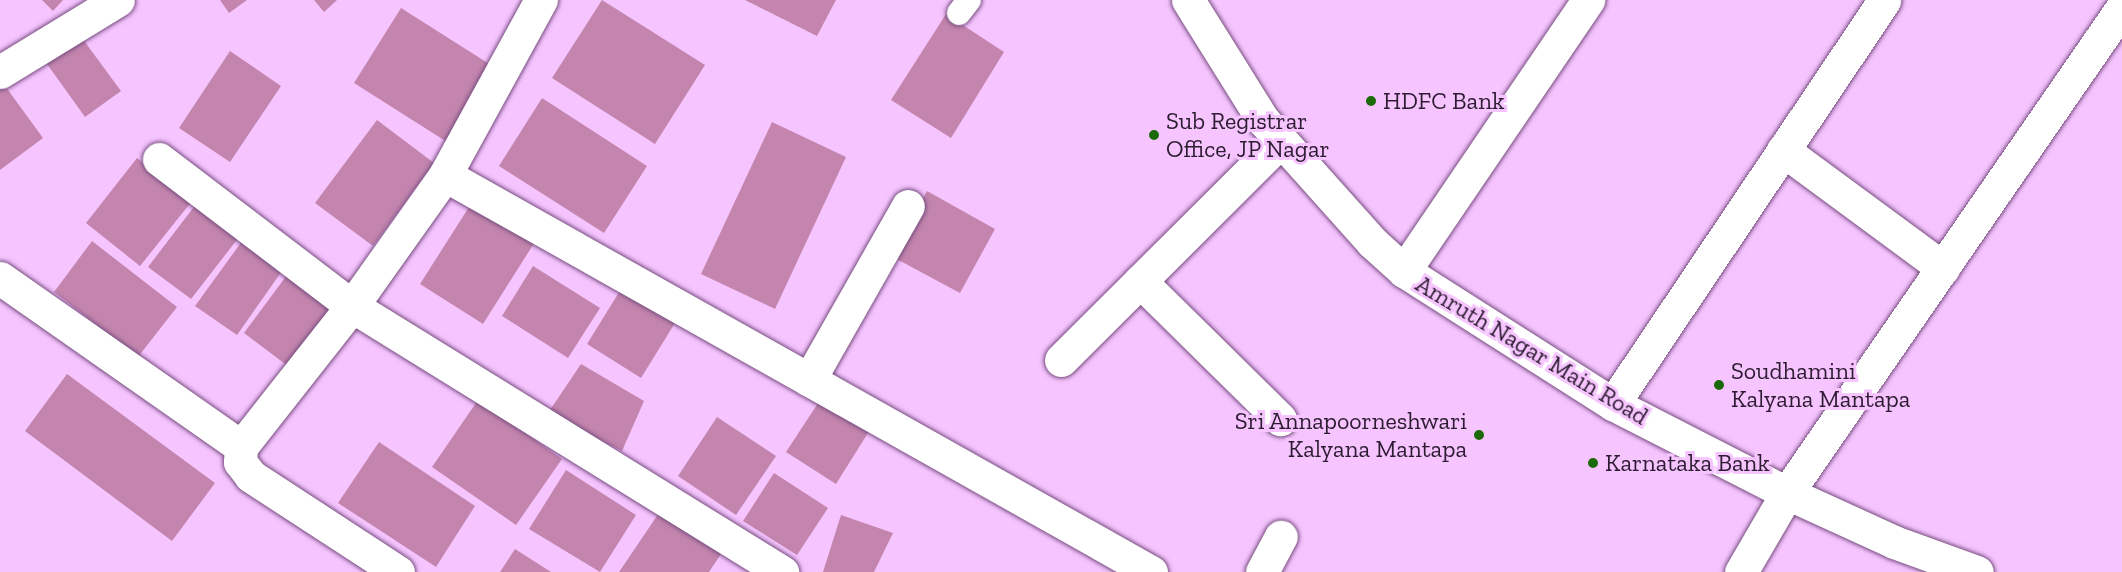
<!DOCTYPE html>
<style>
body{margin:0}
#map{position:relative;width:2122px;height:572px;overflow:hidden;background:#f6c5ff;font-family:"Zilla Slab",serif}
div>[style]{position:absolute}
.building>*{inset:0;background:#c385ad}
.roads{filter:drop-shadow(0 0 2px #774d80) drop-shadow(0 0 2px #774d80)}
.service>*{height:24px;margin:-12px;padding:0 12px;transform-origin:12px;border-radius:12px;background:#fff}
.minor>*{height:33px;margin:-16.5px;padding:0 16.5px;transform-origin:16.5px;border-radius:16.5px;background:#fff}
.secondary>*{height:33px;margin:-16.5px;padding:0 16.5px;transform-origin:16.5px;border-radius:16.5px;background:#fff}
.dots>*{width:16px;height:16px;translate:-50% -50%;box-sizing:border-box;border:3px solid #f6c5ff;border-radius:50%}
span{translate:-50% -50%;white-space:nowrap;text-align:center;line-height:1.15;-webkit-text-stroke:6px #f6c5ff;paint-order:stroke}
.poi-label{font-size:24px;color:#2d1b31}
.left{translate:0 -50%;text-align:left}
.right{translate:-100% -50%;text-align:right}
.street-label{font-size:24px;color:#2d1b31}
</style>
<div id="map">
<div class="building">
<div style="clip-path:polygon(42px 0,63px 0,53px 11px)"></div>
<div style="clip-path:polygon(220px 0,247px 0,229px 13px)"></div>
<div style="clip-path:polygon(314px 0,337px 0,324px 12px)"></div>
<div style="clip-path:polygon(602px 0,705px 65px,655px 144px,552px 78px)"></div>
<div style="clip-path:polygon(745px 0,836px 0,817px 36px)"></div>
<div style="clip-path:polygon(401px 8px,494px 67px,447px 142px,354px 83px)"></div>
<div style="clip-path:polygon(946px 14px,1004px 52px,951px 138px,891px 100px)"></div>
<div style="clip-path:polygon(82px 38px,121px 91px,85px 117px,47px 64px)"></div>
<div style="clip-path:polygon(230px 51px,281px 86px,230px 162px,179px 128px)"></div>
<div style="clip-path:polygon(0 79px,43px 138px,0 170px)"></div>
<div style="clip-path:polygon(542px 98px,647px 166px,604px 233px,499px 166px)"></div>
<div style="clip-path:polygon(377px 120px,434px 163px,373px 246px,315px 203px)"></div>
<div style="clip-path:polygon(772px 122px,846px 157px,775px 309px,701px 274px)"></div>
<div style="clip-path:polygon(137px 158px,192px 201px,140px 266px,86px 223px)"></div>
<div style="clip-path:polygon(927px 191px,995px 229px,960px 293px,891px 256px)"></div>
<div style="clip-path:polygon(476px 196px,538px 237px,483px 324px,420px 284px)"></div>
<div style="clip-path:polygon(200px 199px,243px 232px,191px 299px,148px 267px)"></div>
<div style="clip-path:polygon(248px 233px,289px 261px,237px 335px,195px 306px)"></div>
<div style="clip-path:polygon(92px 241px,177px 307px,138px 357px,54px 292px)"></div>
<div style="clip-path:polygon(533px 266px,600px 308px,568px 358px,502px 316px)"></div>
<div style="clip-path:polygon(290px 271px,339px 308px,293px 370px,244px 333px)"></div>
<div style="clip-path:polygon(621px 289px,675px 323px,641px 378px,587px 344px)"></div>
<div style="clip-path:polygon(581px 364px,644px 401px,622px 451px,548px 413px)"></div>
<div style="clip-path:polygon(67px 374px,215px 483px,172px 541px,25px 431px)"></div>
<div style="clip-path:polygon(824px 394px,873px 425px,836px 484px,786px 452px)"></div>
<div style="clip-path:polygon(478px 400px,562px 459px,516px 525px,432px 467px)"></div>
<div style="clip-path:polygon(717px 417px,776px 456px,736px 515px,678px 476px)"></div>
<div style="clip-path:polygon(379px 442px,475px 506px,436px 567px,338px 503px)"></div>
<div style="clip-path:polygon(566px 470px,636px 515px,600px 572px,529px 529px)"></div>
<div style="clip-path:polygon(774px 473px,828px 508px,797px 555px,743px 521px)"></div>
<div style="clip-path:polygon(661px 510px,723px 551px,709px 572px,619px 572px)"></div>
<div style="clip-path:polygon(841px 515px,893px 533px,874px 572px,823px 572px)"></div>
<div style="clip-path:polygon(515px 549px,551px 572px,500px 572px)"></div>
</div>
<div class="roads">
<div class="service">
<div style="left:959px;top:13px;width:16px;rotate:-52deg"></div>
</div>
<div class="minor">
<div style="left:0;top:72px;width:138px;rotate:-31.4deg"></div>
<div style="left:1783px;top:150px;width:199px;rotate:36.4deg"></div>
<div style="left:159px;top:159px;width:243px;rotate:37.3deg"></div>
<div style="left:352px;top:306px;width:506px;rotate:31.74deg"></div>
<div style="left:445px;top:175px;width:810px;rotate:29.35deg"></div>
<div style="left:1404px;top:271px;width:328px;rotate:-55.8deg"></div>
<div style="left:0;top:278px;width:294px;rotate:35deg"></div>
<div style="left:1140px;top:281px;width:197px;rotate:44.6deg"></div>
<div style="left:1061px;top:360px;width:310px;rotate:-44.9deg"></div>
<div style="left:809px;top:380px;width:200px;rotate:-60.4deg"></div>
<div style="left:1613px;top:404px;width:486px;rotate:-56.1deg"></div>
<div style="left:398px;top:572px;width:176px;rotate:-146.9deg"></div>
<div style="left:251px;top:476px;width:18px;rotate:-128deg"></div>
<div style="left:240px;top:462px;width:15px;rotate:-86deg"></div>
<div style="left:241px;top:447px;width:179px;rotate:-51.8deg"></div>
<div style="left:352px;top:306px;width:161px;rotate:-54.6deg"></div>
<div style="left:445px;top:175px;width:200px;rotate:-61.3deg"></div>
<div style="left:1262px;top:572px;width:40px;rotate:-62deg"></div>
<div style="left:1741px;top:572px;width:91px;rotate:-59.8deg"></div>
<div style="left:1787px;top:493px;width:589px;rotate:-55.37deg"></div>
</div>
<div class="secondary">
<div style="left:1188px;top:0;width:142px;rotate:58deg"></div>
<div style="left:1263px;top:120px;width:164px;rotate:48.2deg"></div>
<div style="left:1372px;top:242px;width:43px;rotate:42.2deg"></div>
<div style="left:1404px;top:271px;width:248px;rotate:32.5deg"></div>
<div style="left:1613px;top:404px;width:195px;rotate:27.1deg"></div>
<div style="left:1787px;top:493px;width:118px;rotate:24.6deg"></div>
<div style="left:1894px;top:542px;width:88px;rotate:19.9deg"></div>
</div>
</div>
<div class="dots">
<div style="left:1371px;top:101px;background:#1c6909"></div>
<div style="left:1154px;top:135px;background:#1c6909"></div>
<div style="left:1719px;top:385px;background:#1c6909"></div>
<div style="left:1479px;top:435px;background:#1c6909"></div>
<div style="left:1593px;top:463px;background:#1c6909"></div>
</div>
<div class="poi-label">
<span class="left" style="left:1383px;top:101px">HDFC Bank</span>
<span class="left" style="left:1166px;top:135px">Sub Registrar<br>Office, JP Nagar</span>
<span class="left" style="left:1731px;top:385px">Soudhamini<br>Kalyana Mantapa</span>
<span class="right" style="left:1467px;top:435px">Sri Annapoorneshwari<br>Kalyana Mantapa</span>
<span class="left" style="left:1605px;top:463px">Karnataka Bank</span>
</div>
<div class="street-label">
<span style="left:1532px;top:350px;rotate:31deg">Amruth Nagar Main Road</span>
</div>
</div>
